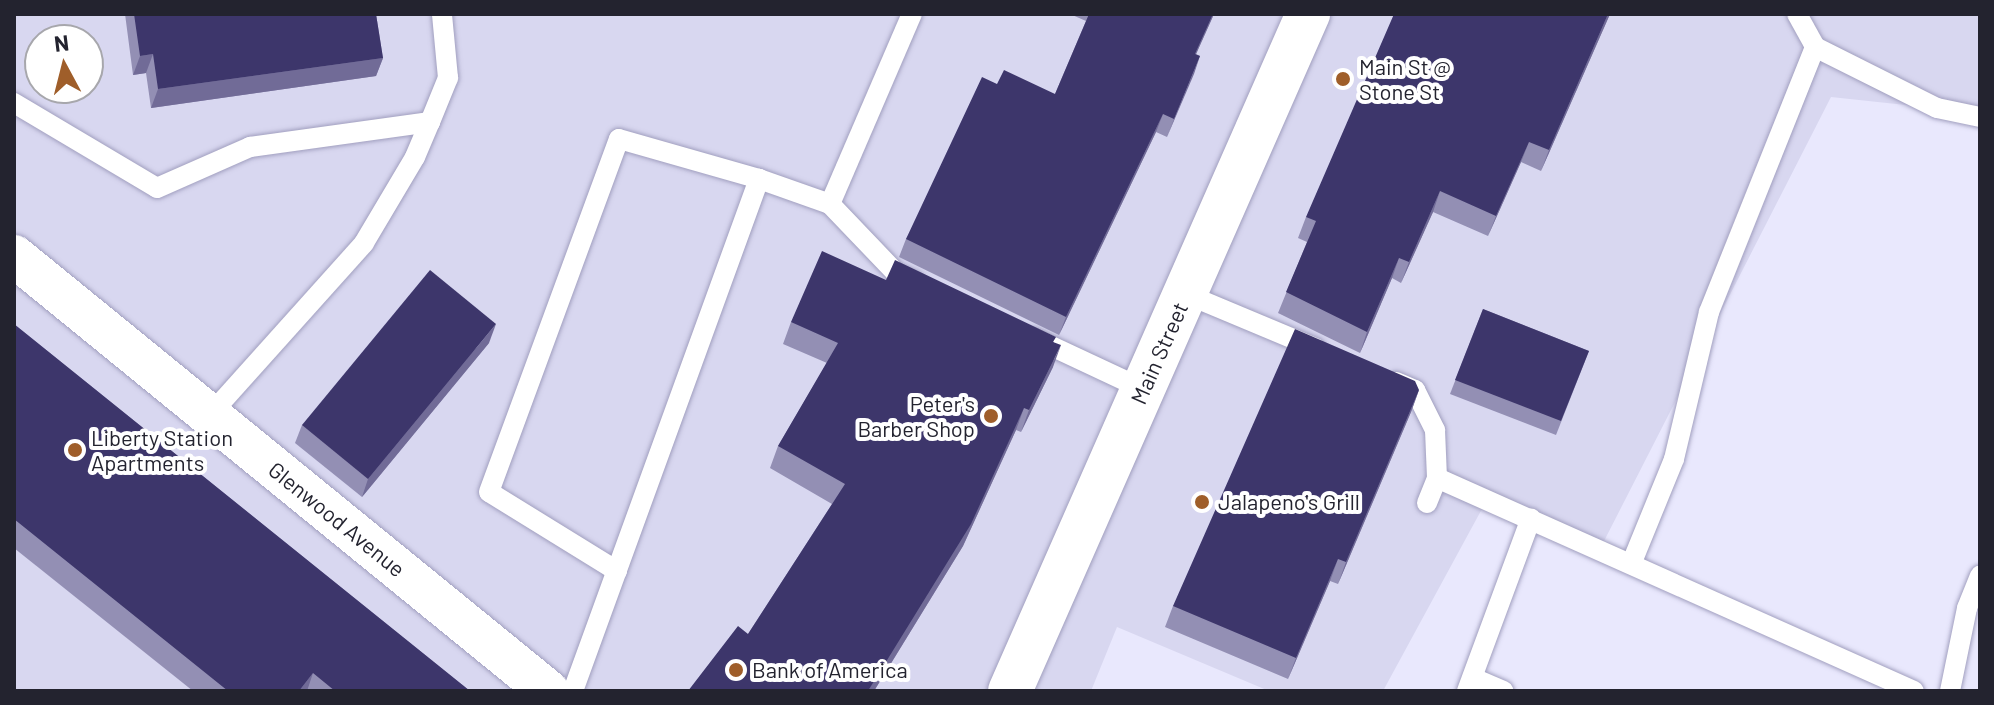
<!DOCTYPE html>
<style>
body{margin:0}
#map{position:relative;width:1994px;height:705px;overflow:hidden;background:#e9e8fd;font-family:Barlow,sans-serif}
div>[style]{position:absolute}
.built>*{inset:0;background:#d8d7f0}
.roads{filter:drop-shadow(0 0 2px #a19fbf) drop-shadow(0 0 2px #a19fbf)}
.lane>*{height:20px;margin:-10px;padding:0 10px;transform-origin:10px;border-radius:10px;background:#fff}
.street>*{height:42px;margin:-21px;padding:0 21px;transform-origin:21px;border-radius:21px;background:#fff}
.secondary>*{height:44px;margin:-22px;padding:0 22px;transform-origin:22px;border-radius:22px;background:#fff}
.wall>*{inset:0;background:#938fb4}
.shaded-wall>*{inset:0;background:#716b97}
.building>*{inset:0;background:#3d366b}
.dots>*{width:22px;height:22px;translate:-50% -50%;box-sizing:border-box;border:4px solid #fff;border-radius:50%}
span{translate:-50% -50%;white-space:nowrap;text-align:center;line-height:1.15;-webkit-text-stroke:8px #fff;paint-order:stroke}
.poi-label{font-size:22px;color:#23232f}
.left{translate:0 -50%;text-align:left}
.right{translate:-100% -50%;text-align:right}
.street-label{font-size:22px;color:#23232f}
.frame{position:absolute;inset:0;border:16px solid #23232f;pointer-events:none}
.north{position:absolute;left:24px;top:24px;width:80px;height:80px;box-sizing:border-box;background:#fff;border:2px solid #a7a7ac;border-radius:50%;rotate:353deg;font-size:22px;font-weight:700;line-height:32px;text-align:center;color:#23232f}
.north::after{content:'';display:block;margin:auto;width:28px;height:36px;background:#9f5e2a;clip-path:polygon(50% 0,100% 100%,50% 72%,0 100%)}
</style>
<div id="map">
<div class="built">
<div style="clip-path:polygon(evenodd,14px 14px,1980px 14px,1980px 113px,1831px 97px,1602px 545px,1483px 507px,1383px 691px,1269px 691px,1117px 627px,1091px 691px,14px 691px,14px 14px,40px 40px,88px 40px,88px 88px,40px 88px,40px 40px)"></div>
</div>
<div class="roads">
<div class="lane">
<div style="left:1797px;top:14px;width:38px;rotate:61deg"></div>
<div style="left:14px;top:103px;width:166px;rotate:30.7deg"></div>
<div style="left:157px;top:188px;width:102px;rotate:-23.8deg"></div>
<div style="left:250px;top:147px;width:182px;rotate:-7.9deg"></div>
<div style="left:430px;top:122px;width:48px;rotate:-67.8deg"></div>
<div style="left:448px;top:78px;width:64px;rotate:-95.4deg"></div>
<div style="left:830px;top:204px;width:95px;rotate:46.3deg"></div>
<div style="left:896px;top:273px;width:21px;rotate:25deg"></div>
<div style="left:1186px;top:294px;width:140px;rotate:22.7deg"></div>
<div style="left:1034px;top:338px;width:120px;rotate:25.1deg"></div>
<div style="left:1396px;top:382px;width:21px;rotate:23deg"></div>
<div style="left:1415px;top:390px;width:45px;rotate:63.4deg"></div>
<div style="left:1435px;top:430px;width:48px;rotate:87.6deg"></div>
<div style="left:209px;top:416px;width:232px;rotate:-48.1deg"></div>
<div style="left:364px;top:243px;width:100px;rotate:-59.3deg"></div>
<div style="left:415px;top:157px;width:38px;rotate:-67deg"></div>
<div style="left:1427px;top:503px;width:27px;rotate:-68deg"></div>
<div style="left:1437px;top:478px;width:522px;rotate:24.06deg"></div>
<div style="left:1632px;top:562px;width:111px;rotate:-67.8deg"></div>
<div style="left:1674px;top:459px;width:151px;rotate:-76.6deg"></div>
<div style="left:1709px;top:312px;width:285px;rotate:-68.2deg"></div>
<div style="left:1815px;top:47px;width:136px;rotate:26.6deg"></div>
<div style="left:1937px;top:108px;width:44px;rotate:11.8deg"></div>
<div style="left:617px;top:571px;width:150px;rotate:-148.3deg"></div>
<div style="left:489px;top:492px;width:376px;rotate:-69.8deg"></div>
<div style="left:619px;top:139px;width:146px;rotate:15.9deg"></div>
<div style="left:1473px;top:678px;width:33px;rotate:23deg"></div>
<div style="left:573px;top:691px;width:545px;rotate:-70.03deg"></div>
<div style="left:759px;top:179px;width:75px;rotate:19.4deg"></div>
<div style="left:830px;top:204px;width:207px;rotate:-66.7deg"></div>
<div style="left:1467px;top:691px;width:184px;rotate:-69.7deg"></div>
<div style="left:1950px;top:691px;width:85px;rotate:-78.4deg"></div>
<div style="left:1967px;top:608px;width:35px;rotate:-68deg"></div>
</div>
<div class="street">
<div style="left:14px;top:256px;width:689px;rotate:39.17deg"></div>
</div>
<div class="secondary">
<div style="left:1010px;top:691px;width:740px;rotate:-66.24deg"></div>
</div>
</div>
<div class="wall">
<div style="clip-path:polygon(125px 14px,376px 14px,383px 58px,376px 76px,151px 108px,146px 73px,133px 75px)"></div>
<div style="clip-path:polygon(1070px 14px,1214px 14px,1196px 54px,1200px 56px,1167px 137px,1156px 132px,1059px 335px,899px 257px,906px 239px,997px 84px,1055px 94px,1086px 21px)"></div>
<div style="clip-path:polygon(1610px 14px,1541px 171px,1521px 162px,1488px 236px,1433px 212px,1401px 283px,1392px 278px,1360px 353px,1278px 313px,1307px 242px,1298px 238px,1306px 217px)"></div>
<div style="clip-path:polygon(886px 280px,1054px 342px,1053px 367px,1021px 432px,1016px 430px,963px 546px,874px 691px,688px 691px,748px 634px,832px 504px,770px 468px,778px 446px,827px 363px,783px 344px,791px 322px)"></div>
<div style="clip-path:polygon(1483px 309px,1589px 351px,1556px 435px,1450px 394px)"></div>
<div style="clip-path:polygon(14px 324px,470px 691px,193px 691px,14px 548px)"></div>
<div style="clip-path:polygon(489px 343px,362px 497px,295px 443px,302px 425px)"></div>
<div style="clip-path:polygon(1419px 390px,1411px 412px,1338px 584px,1330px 581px,1288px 679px,1165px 627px,1173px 606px)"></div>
</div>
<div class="shaded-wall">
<div style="clip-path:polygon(1213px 14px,1214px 14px,1188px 72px,1195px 54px)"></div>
<div style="clip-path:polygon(1608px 14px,1610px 14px,1541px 171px,1549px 150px)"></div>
<div style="clip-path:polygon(153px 54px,146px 73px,133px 75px,140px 56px)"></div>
<div style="clip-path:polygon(1200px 56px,1194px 74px,1167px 137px,1174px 119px)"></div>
<div style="clip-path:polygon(383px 58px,376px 76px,151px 108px,158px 89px)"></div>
<div style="clip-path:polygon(1163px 114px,1156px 132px,1059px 335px,1066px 317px)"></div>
<div style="clip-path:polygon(1529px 142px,1521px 162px,1488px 236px,1496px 216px)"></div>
<div style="clip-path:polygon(1440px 191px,1433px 212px,1401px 283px,1409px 262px)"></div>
<div style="clip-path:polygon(1399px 258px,1392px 278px,1360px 353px,1367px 332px)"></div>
<div style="clip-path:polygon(496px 324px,489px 343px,362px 497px,368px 479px)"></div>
<div style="clip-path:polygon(1061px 345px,1053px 367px,1021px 432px,1029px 410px)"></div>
<div style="clip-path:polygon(1419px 390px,1411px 412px,1338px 584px,1346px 562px)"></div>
<div style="clip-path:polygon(1024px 408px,1016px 430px,963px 546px,874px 691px,868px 691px)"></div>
<div style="clip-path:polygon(1338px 559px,1330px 581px,1288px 679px,1296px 658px)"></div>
<div style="clip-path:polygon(313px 673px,307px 691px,299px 691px)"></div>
</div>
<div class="building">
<div style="clip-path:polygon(134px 14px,376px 14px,383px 58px,158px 89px,153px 54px,140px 56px)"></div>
<div style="clip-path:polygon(1089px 14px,1213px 14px,1195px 54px,1200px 56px,1174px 119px,1163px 114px,1066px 317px,906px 239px,982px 77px,997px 84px,1004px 70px,1055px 94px)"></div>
<div style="clip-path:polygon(1394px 14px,1608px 14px,1549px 150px,1529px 142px,1496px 216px,1440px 191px,1409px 262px,1399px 258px,1367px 332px,1286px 292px,1316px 221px,1306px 217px)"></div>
<div style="clip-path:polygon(822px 251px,886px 280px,895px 260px,1056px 337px,1053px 342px,1061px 345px,1029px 410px,1024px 408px,971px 524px,868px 691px,688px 691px,738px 626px,748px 634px,845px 484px,778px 446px,838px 343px,791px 322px)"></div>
<div style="clip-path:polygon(430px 270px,496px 324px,368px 479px,302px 425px)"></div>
<div style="clip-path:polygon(1483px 309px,1589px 351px,1561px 421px,1455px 380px)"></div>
<div style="clip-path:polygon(14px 324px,470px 691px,335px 691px,313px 673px,299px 691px,228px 691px,14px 519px)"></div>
<div style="clip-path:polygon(1295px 329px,1415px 381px,1419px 390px,1346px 562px,1338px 559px,1296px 658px,1173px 606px)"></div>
</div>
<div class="dots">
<div style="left:1343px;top:79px;background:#9f5e2a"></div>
<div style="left:991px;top:416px;background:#9f5e2a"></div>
<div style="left:75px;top:450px;background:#9f5e2a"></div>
<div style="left:1202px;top:502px;background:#9f5e2a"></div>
<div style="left:736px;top:670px;background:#9f5e2a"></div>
</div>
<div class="poi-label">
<span class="left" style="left:1359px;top:79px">Main St @<br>Stone St</span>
<span class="right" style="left:975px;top:416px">Peter's<br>Barber Shop</span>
<span class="left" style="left:91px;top:450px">Liberty Station<br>Apartments</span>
<span class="left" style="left:1218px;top:502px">Jalapeno's Grill</span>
<span class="left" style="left:752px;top:670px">Bank of America</span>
</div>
<div class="street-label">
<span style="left:1159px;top:353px;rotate:-66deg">Main Street</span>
<span style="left:337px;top:519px;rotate:39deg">Glenwood Avenue</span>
</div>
<div class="frame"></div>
<div class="north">N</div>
</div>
